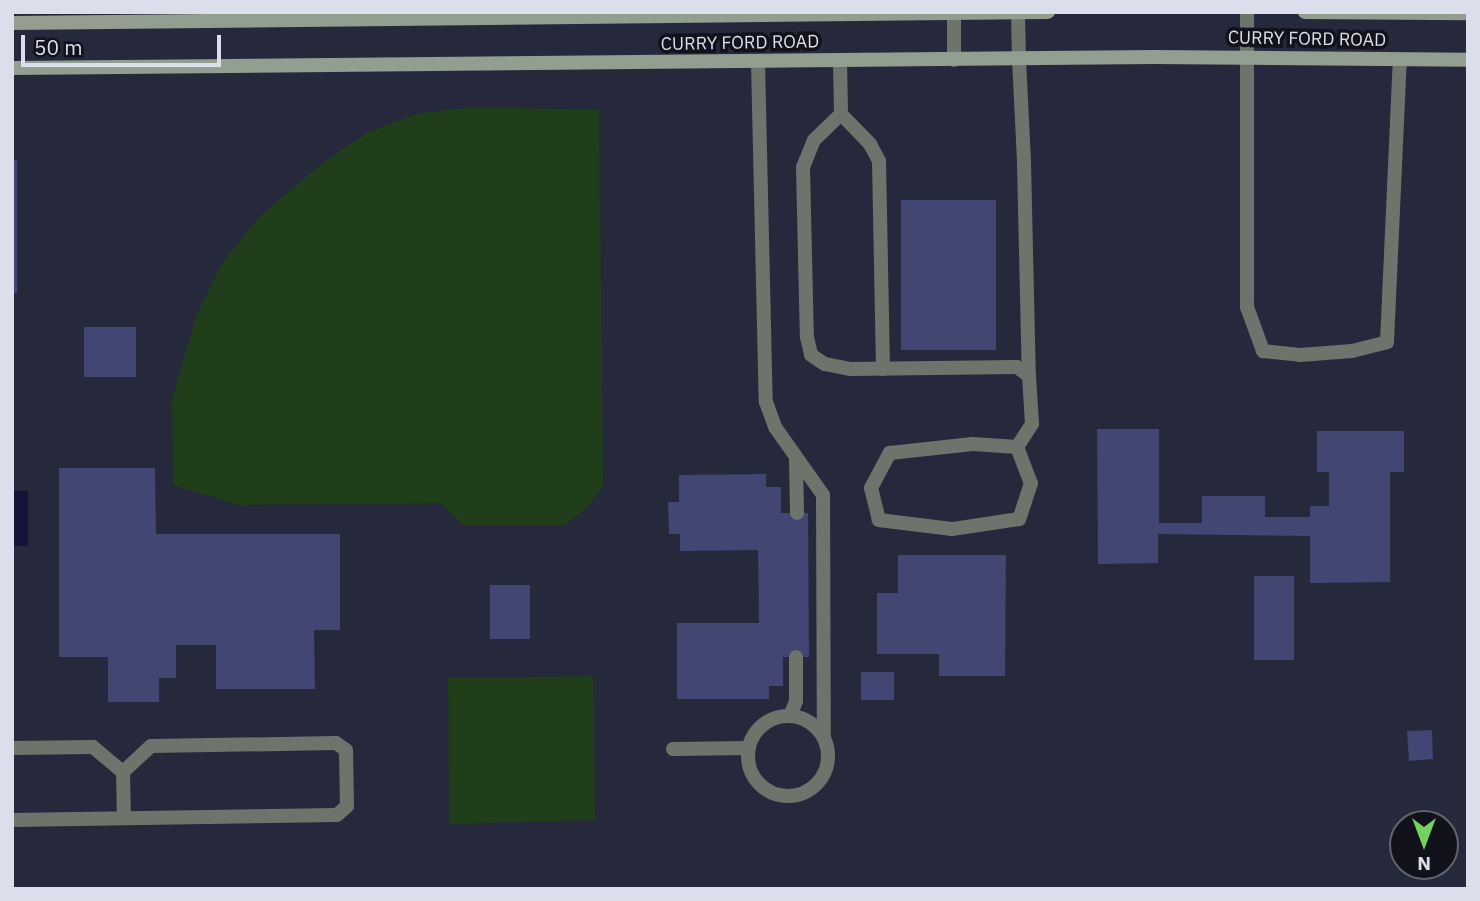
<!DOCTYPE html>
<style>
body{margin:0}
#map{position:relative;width:1480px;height:901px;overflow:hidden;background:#26293c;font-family:"IBM Plex Sans",sans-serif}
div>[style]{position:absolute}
.green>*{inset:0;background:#203e19}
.water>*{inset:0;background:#14143b}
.building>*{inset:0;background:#414672}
.lane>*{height:14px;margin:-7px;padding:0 7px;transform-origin:7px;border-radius:7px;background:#6d746b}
.lane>.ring{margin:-7px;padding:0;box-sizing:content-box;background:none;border:14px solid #6d746b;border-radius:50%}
.street>*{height:14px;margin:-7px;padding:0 7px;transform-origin:7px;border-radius:7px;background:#6d746b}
.secondary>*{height:14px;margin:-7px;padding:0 7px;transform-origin:7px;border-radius:7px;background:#929e90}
span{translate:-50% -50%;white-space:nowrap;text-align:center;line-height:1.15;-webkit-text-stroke:7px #11121b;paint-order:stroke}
.street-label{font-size:18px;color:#dcdeeb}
.frame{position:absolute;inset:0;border:14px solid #dcdeeb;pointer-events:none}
.north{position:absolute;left:1389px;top:810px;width:70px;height:70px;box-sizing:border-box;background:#11121b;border:2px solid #62646e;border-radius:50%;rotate:180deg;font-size:19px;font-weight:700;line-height:28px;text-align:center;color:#dcdeeb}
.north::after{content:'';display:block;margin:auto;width:24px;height:32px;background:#73d25d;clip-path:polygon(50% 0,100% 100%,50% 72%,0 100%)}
.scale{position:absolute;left:21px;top:35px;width:200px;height:32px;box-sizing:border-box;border:4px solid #dcdeeb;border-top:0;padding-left:9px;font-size:21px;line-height:24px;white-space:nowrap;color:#dcdeeb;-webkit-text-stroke:5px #11121b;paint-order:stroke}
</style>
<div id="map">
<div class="green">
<div style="clip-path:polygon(478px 107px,599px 110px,603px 486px,587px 507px,565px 525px,463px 525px,440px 503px,239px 505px,173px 485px,172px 399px,196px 316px,221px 265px,260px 216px,320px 165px,368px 132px,421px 113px)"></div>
<div style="clip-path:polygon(593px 676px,595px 820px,449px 824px,448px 678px)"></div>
</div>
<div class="water">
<div style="clip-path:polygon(12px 491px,28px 491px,28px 546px,12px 546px)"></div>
</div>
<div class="building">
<div style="clip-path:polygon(12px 160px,17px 160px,17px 293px,12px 293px)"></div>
<div style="clip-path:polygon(901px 200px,996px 200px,996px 350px,901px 350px)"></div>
<div style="clip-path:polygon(84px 327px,136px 327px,136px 377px,84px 377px)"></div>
<div style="clip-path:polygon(1097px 429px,1159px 429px,1159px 523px,1202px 523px,1202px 496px,1265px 496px,1265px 517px,1310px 517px,1310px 506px,1329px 506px,1329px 472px,1317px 472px,1317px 431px,1404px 431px,1404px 472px,1390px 472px,1390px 582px,1310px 583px,1310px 536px,1158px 534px,1158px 563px,1098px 564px)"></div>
<div style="clip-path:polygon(59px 468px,155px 468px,156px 534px,340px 534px,340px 630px,314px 630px,315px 689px,216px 689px,216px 645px,176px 645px,176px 678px,159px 678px,159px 702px,108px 702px,108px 657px,59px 657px)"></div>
<div style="clip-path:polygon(766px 474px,766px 487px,781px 487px,781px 513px,808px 513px,809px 657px,783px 657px,783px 686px,769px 686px,769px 699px,677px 699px,677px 623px,759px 623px,758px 550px,680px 551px,680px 534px,669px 534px,668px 502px,679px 502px,679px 475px)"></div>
<div style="clip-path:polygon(898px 555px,1006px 555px,1005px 676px,939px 676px,939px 654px,877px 654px,877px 593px,898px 593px)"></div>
<div style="clip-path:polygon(1254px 576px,1294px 576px,1294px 660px,1254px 660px)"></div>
<div style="clip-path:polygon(490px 585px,530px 585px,530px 639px,490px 639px)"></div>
<div style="clip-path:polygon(861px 672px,894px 672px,894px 700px,861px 700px)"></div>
<div style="clip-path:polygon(1432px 730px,1433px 759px,1409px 761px,1407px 731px)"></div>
</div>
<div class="lane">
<div style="left:1247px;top:12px;width:295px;rotate:90deg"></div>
<div style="left:1247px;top:307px;width:47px;rotate:70deg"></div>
<div style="left:1263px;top:351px;width:37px;rotate:6deg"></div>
<div style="left:1300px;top:355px;width:52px;rotate:-4.4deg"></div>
<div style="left:1352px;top:351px;width:36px;rotate:-14deg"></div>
<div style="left:1387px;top:342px;width:283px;rotate:-87.4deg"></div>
<div style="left:1019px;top:59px;width:104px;rotate:87.2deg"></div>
<div style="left:1024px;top:163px;width:213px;rotate:88.7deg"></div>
<div style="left:840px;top:61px;width:53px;rotate:88.9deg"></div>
<div style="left:841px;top:114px;width:42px;rotate:46deg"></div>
<div style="left:870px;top:144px;width:19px;rotate:62deg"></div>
<div style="left:879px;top:161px;width:208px;rotate:88.9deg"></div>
<div style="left:758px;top:62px;width:340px;rotate:88.7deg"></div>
<div style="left:766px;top:402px;width:27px;rotate:70deg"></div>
<div style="left:775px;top:427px;width:83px;rotate:54.8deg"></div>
<div style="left:823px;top:495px;width:242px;rotate:89.8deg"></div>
<div style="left:841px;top:114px;width:37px;rotate:136deg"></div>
<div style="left:814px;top:140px;width:29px;rotate:112deg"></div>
<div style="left:803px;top:167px;width:170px;rotate:88.7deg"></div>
<div style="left:807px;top:337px;width:18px;rotate:77deg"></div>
<div style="left:811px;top:355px;width:17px;rotate:33deg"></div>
<div style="left:825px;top:364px;width:25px;rotate:11deg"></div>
<div style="left:850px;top:369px;width:167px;rotate:-0.7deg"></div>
<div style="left:1017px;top:367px;width:15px;rotate:37deg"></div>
<div style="left:1029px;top:376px;width:48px;rotate:86.4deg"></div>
<div style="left:1032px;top:424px;width:27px;rotate:123deg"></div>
<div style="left:973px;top:444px;width:44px;rotate:3.9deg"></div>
<div style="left:1017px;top:447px;width:39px;rotate:69deg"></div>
<div style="left:1031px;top:483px;width:38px;rotate:108deg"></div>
<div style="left:1019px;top:519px;width:68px;rotate:171.5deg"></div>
<div style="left:952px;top:529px;width:74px;rotate:-173deg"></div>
<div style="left:879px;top:520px;width:33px;rotate:-104deg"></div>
<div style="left:871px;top:488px;width:40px;rotate:-62deg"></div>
<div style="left:890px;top:453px;width:83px;rotate:-6.2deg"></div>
<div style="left:796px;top:460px;width:53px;rotate:88.9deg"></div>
<div class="ring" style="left:748px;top:716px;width:66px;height:66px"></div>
<div style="left:790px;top:716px;width:16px;rotate:-68deg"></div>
<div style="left:796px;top:701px;width:44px;rotate:-90deg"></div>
<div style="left:12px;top:748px;width:81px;rotate:-0.7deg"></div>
<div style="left:93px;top:747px;width:39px;rotate:40deg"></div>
<div style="left:123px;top:772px;width:38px;rotate:-43deg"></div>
<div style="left:151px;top:746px;width:185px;rotate:-0.9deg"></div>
<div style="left:336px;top:743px;width:12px;rotate:35deg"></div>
<div style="left:346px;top:750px;width:56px;rotate:89deg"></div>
<div style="left:347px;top:806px;width:13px;rotate:138deg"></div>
<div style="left:337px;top:815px;width:325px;rotate:179.1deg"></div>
<div style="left:673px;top:749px;width:76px;rotate:-0.8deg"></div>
<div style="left:123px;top:772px;width:46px;rotate:88.8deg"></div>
</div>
<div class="street">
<div style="left:1018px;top:13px;width:46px;rotate:88.8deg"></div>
<div style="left:954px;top:60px;width:48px;rotate:-90deg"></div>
</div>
<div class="secondary">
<div style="left:1305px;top:12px;width:163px;rotate:0.4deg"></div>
<div style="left:12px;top:23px;width:1036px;rotate:-0.61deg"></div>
<div style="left:12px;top:68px;width:1142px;rotate:-0.55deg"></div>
<div style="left:1154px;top:57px;width:314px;rotate:0.5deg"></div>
</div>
<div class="street-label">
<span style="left:1307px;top:39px;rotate:1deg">CURRY FORD ROAD</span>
<span style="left:740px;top:43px;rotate:-1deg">CURRY FORD ROAD</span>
</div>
<div class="frame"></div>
<div class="north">N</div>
<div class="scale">50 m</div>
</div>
